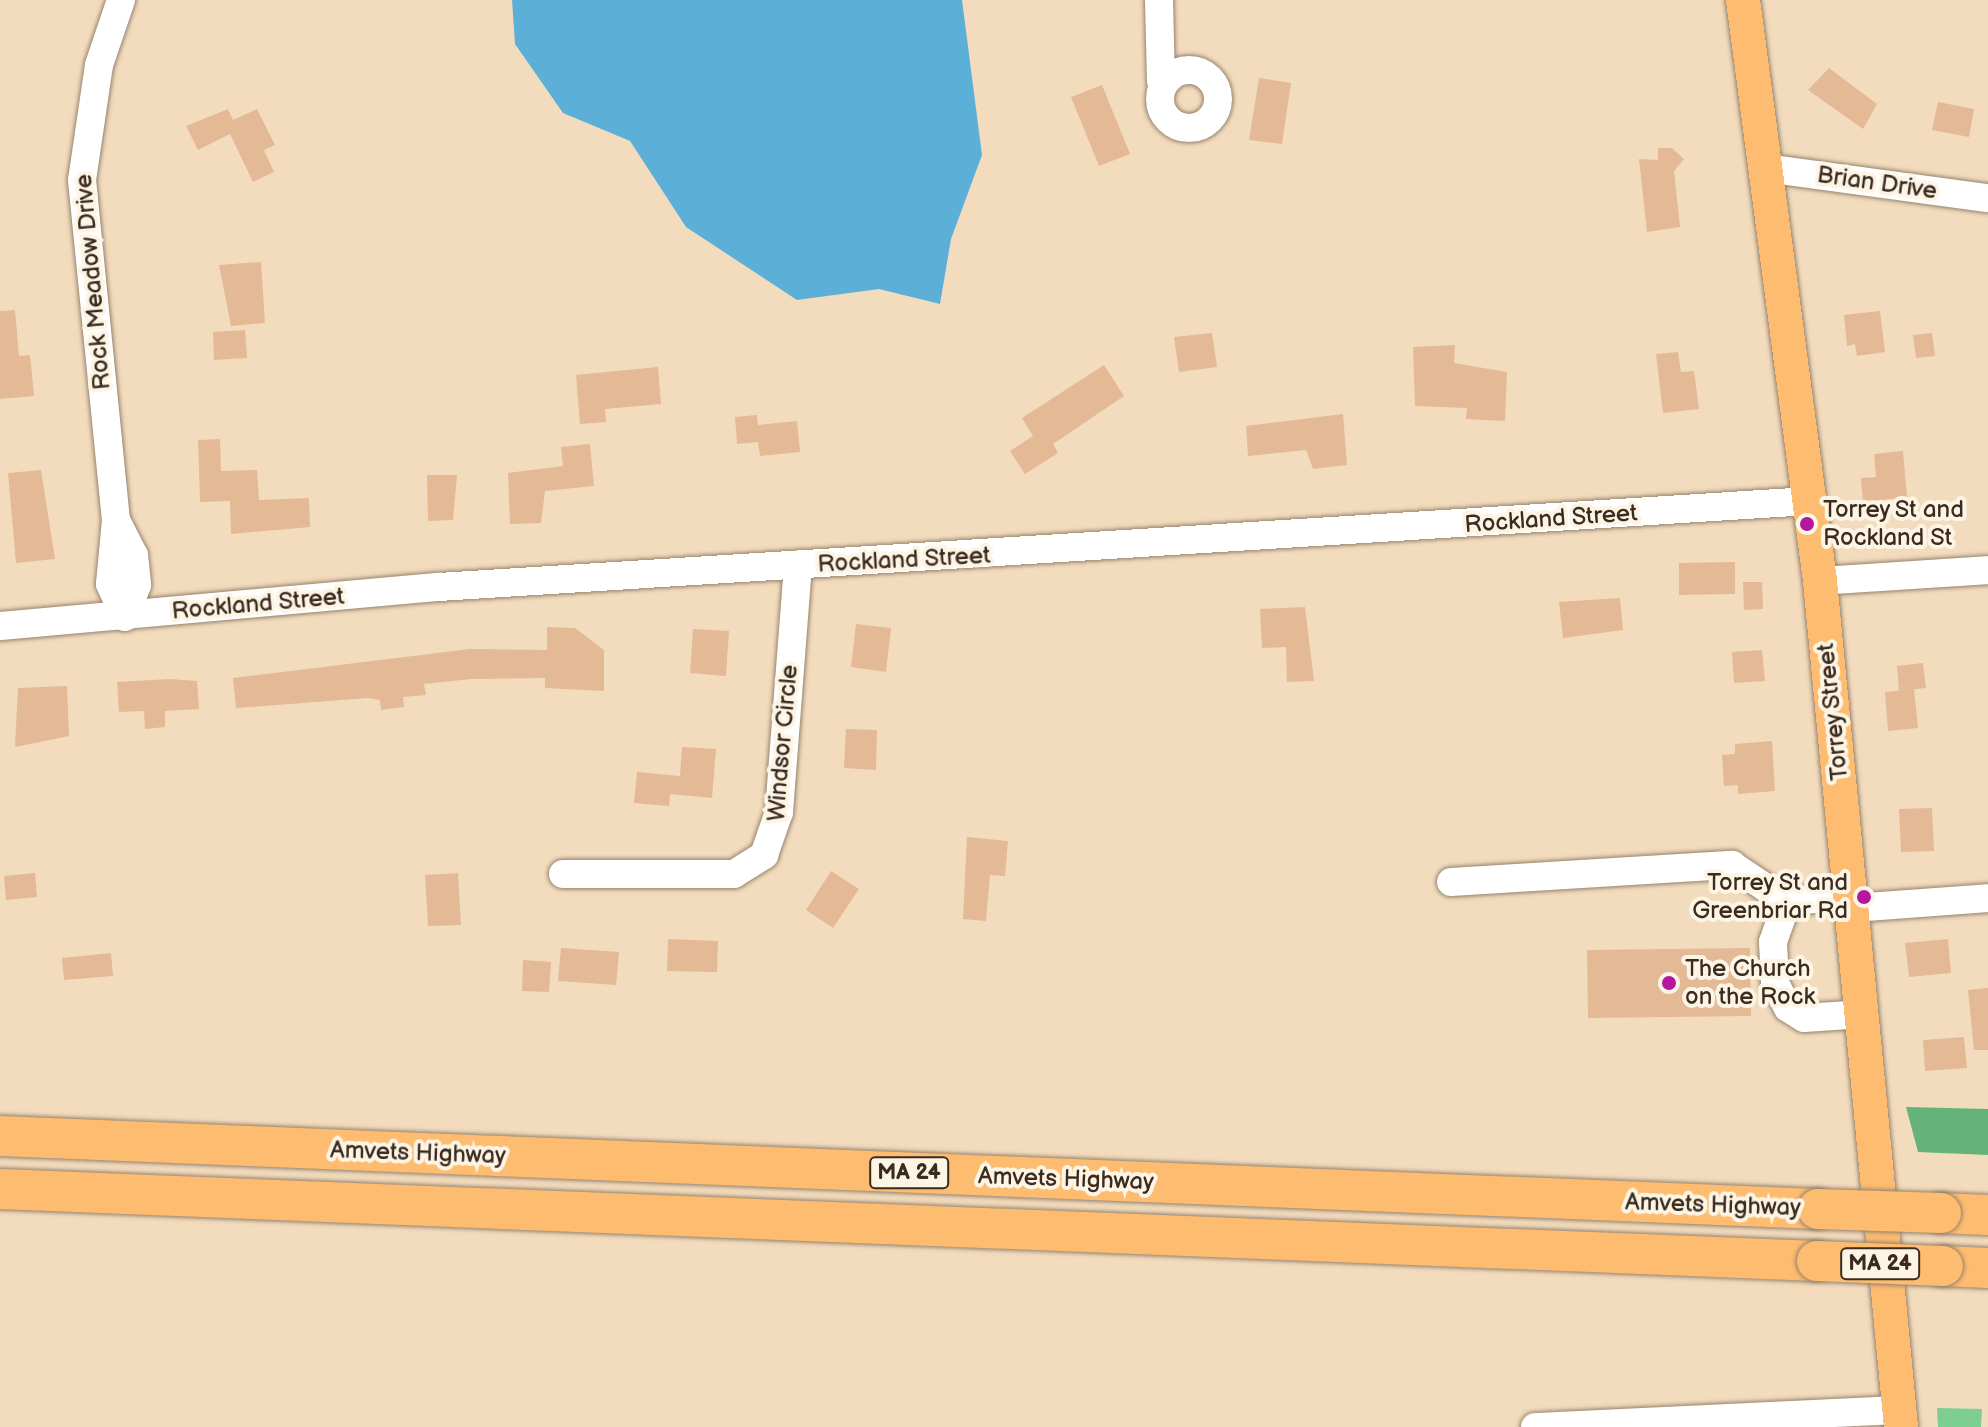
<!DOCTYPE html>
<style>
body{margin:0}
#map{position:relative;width:1988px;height:1427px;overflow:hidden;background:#f3dcbd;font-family:"Balsamiq Sans",sans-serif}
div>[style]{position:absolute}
.green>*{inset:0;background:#7ccf91}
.forest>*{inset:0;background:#65b27b}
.water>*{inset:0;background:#5cb0d8}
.building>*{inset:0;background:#e3b996}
.roads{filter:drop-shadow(0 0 2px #97836e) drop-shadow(0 0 2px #97836e)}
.minor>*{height:28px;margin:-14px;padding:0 14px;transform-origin:14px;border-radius:14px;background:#fff}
.minor>.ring{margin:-14px;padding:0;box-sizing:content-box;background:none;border:28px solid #fff;border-radius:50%}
.major>*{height:34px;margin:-17px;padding:0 17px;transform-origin:17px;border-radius:17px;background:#febc70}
.highway>*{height:40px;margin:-20px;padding:0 20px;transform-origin:20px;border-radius:20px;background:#febc70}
.bridges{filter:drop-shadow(0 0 2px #97836e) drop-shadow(0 0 2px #97836e)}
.highway-bridge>*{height:40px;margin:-20px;padding:0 20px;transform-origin:20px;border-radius:20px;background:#febc70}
.dots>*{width:22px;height:22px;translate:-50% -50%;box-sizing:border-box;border:4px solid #fcf5e5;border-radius:50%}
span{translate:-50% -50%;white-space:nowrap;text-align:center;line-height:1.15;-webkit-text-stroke:8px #fcf5e5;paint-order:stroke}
.shield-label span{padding:2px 6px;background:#fcf5e5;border:2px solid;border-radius:6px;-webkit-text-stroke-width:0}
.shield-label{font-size:22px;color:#3b2a1e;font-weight:700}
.street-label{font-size:24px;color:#3b2a1e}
.poi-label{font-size:24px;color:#3b2a1e}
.left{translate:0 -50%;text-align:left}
.right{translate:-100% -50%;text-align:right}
</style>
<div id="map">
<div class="green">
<div style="clip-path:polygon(1937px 1408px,1982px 1409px,1981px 1427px,1938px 1427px)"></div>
</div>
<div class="forest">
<div style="clip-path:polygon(1906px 1107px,1988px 1109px,1988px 1155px,1918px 1152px)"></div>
</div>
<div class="water">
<div style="clip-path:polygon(512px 0,962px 0,982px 155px,951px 239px,940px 304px,879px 289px,797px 300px,686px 227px,630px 141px,563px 113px,515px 44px)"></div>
</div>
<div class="building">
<div style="clip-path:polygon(1829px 68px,1877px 104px,1863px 129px,1808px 90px)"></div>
<div style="clip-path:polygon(1259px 78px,1291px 83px,1282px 144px,1249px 140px)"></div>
<div style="clip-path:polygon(1102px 85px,1130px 154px,1099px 166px,1071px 97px)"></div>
<div style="clip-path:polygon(1938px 102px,1974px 109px,1969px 137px,1932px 130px)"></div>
<div style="clip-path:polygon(228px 109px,233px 120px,257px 109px,275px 145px,264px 150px,274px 172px,253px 182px,230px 134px,198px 150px,186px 126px)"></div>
<div style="clip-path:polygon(1658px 148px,1672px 148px,1684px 159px,1674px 171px,1680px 227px,1647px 232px,1639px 159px,1658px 160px)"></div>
<div style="clip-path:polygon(261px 262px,265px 323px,231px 326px,219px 265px)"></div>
<div style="clip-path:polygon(15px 310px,19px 356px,30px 355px,34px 396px,0 399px,0 311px)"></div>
<div style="clip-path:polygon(1880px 311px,1885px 352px,1857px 356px,1855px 344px,1847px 346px,1844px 315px)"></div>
<div style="clip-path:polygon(245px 330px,247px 358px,214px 360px,213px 332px)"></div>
<div style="clip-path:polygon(1212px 333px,1217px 367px,1179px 372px,1174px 337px)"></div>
<div style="clip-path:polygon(1932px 333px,1935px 356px,1916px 358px,1913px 335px)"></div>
<div style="clip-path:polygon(1455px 345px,1454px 363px,1507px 372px,1505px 421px,1466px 419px,1467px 408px,1415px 406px,1413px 347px)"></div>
<div style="clip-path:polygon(1678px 352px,1681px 372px,1694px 371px,1699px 409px,1663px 413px,1656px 354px)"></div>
<div style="clip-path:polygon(1104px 365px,1124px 396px,1053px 444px,1058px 453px,1025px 474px,1010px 451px,1033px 436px,1022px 418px)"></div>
<div style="clip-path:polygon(658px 367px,661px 404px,605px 409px,606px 422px,580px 424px,576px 375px)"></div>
<div style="clip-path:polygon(1343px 414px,1347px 465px,1313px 469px,1306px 450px,1248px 456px,1246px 426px)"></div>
<div style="clip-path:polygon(757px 415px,758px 425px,797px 421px,800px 452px,760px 456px,758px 442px,737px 444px,735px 417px)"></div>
<div style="clip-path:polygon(220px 439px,221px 471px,257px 470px,259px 500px,309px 498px,310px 527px,231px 534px,230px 501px,200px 502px,198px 440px)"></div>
<div style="clip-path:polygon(590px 444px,594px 486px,545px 491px,541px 523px,510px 524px,508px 473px,563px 466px,561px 447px)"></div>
<div style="clip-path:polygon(1903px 451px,1907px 498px,1863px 501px,1861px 478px,1876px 477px,1874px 454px)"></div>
<div style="clip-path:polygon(41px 470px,55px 559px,16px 563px,8px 473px)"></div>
<div style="clip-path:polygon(427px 475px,457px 475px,453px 520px,428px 521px)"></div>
<div style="clip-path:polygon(1735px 562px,1735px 594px,1679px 595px,1679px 563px)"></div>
<div style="clip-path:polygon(1743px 582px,1762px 582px,1763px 609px,1744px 610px)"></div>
<div style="clip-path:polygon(1620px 598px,1623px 630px,1563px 638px,1559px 602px)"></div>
<div style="clip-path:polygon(1305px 607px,1314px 681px,1287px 682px,1286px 647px,1262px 648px,1260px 609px)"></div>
<div style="clip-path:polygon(856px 624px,891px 628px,886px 672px,851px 667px)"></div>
<div style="clip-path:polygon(547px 627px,575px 628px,604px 650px,604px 691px,545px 688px,545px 678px,471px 679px,424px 684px,426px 695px,403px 697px,404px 707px,381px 710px,380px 700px,368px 698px,236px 708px,233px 678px,470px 649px,547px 650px)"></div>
<div style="clip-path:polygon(693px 629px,729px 631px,726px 676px,690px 673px)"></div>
<div style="clip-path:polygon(1762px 650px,1765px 681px,1734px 683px,1732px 652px)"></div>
<div style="clip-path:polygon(1923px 663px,1926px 688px,1899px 691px,1897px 666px)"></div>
<div style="clip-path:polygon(170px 679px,197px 681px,199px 709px,165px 711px,165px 727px,145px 729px,144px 711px,119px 712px,117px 682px)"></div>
<div style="clip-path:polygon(67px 686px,69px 736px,15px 747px,18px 688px)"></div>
<div style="clip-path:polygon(1914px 689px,1918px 728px,1888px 731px,1885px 692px)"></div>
<div style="clip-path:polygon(846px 729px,877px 730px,876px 770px,844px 768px)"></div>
<div style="clip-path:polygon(1772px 741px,1775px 791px,1738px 794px,1738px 785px,1724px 786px,1722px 755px,1735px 754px,1735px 744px)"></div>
<div style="clip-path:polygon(682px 747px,716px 749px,712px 798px,670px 794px,669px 806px,634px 803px,637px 772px,680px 776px)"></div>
<div style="clip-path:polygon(1932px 808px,1934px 851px,1901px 852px,1899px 809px)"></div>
<div style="clip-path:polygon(967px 837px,1008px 841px,1005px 876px,990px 875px,986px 921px,963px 919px)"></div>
<div style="clip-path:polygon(831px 871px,859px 889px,833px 928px,806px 910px)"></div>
<div style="clip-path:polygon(35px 873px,37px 897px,6px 900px,4px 876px)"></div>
<div style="clip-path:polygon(458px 873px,461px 925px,428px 926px,425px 875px)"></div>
<div style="clip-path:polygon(668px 939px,718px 941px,717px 972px,667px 971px)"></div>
<div style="clip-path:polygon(1948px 939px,1951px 973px,1909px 977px,1905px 943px)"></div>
<div style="clip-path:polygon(561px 948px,619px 952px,616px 985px,558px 981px)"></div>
<div style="clip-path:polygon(1750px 948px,1751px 1016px,1588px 1018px,1587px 950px)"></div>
<div style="clip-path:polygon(111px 953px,113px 976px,64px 980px,62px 958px)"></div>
<div style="clip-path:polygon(523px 960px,551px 962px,549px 992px,522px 991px)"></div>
<div style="clip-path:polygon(1988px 988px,1988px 1050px,1974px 1050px,1968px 990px)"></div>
<div style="clip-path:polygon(1964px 1037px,1967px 1068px,1925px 1071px,1923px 1040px)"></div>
</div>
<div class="roads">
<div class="minor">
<div style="left:121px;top:0;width:69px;rotate:108.7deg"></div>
<div style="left:99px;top:65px;width:116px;rotate:98.4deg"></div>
<div style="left:82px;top:180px;width:342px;rotate:84.3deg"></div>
<div style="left:116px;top:520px;width:64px;rotate:95.4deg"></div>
<div style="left:110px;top:584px;width:36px;rotate:66deg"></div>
<div style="left:1159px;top:0;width:81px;rotate:88.6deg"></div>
<div class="ring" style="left:1160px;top:70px;width:30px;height:30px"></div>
<div style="left:1765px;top:168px;width:225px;rotate:7.7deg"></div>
<div style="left:116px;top:520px;width:39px;rotate:63deg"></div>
<div style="left:134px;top:555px;width:30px;rotate:84deg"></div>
<div style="left:137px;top:585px;width:34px;rotate:111deg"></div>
<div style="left:1820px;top:581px;width:168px;rotate:-3.7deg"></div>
<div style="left:0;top:626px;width:441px;rotate:-5.1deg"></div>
<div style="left:439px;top:587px;width:1373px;rotate:-3.59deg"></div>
<div style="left:563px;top:874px;width:171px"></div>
<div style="left:734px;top:874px;width:36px;rotate:-32deg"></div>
<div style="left:764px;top:855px;width:46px;rotate:-70.8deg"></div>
<div style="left:779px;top:812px;width:248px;rotate:-85.6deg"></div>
<div style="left:1451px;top:882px;width:282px;rotate:-3.5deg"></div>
<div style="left:1732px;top:865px;width:66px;rotate:33.9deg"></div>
<div style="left:1852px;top:895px;width:65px;rotate:173.9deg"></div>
<div style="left:1787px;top:902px;width:42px;rotate:109.3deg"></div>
<div style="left:1773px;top:942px;width:41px;rotate:87.2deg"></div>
<div style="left:1775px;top:983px;width:28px;rotate:63deg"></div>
<div style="left:1788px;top:1008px;width:19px;rotate:32deg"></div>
<div style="left:1804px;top:1018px;width:60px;rotate:-3.8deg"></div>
<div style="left:1853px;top:908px;width:135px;rotate:-4.2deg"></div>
<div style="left:1535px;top:1427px;width:365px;rotate:-2.7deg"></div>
</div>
<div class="major">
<div style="left:1743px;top:0;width:586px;rotate:82.45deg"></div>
<div style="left:1820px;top:581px;width:850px;rotate:84.53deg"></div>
</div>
<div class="highway">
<div style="left:0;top:1136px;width:1819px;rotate:2.3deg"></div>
<div style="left:0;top:1189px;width:1818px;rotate:2.27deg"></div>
<div style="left:1941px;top:1213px;width:47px;rotate:2.4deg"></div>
<div style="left:1943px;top:1266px;width:45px;rotate:2.5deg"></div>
</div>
</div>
<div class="bridges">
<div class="highway-bridge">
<div style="left:1818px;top:1209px;width:123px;rotate:1.9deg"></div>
<div style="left:1817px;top:1261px;width:126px;rotate:2.3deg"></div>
</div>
</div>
<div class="dots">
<div style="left:1807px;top:524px;background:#b5179e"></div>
<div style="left:1864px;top:897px;background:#b5179e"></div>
<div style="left:1669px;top:983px;background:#b5179e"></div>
</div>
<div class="shield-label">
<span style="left:909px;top:1173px">MA 24</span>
<span style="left:1880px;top:1264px">MA 24</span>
</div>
<div class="street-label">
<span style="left:1877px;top:183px;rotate:8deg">Brian Drive</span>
<span style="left:93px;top:282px;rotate:-95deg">Rock Meadow Drive</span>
<span style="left:1551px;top:519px;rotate:-4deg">Rockland Street</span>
<span style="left:904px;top:560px;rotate:-3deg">Rockland Street</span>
<span style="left:258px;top:604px;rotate:-5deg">Rockland Street</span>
<span style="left:1833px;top:712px;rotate:-96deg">Torrey Street</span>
<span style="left:783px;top:743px;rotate:-85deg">Windsor Circle</span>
<span style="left:418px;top:1153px;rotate:2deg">Amvets Highway</span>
<span style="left:1066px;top:1179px;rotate:2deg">Amvets Highway</span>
<span style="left:1713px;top:1205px;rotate:2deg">Amvets Highway</span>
</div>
<div class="poi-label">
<span class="left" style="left:1823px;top:524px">Torrey St and<br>Rockland St</span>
<span class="right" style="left:1848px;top:897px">Torrey St and<br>Greenbriar Rd</span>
<span class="left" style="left:1685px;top:983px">The Church<br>on the Rock</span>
</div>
</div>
